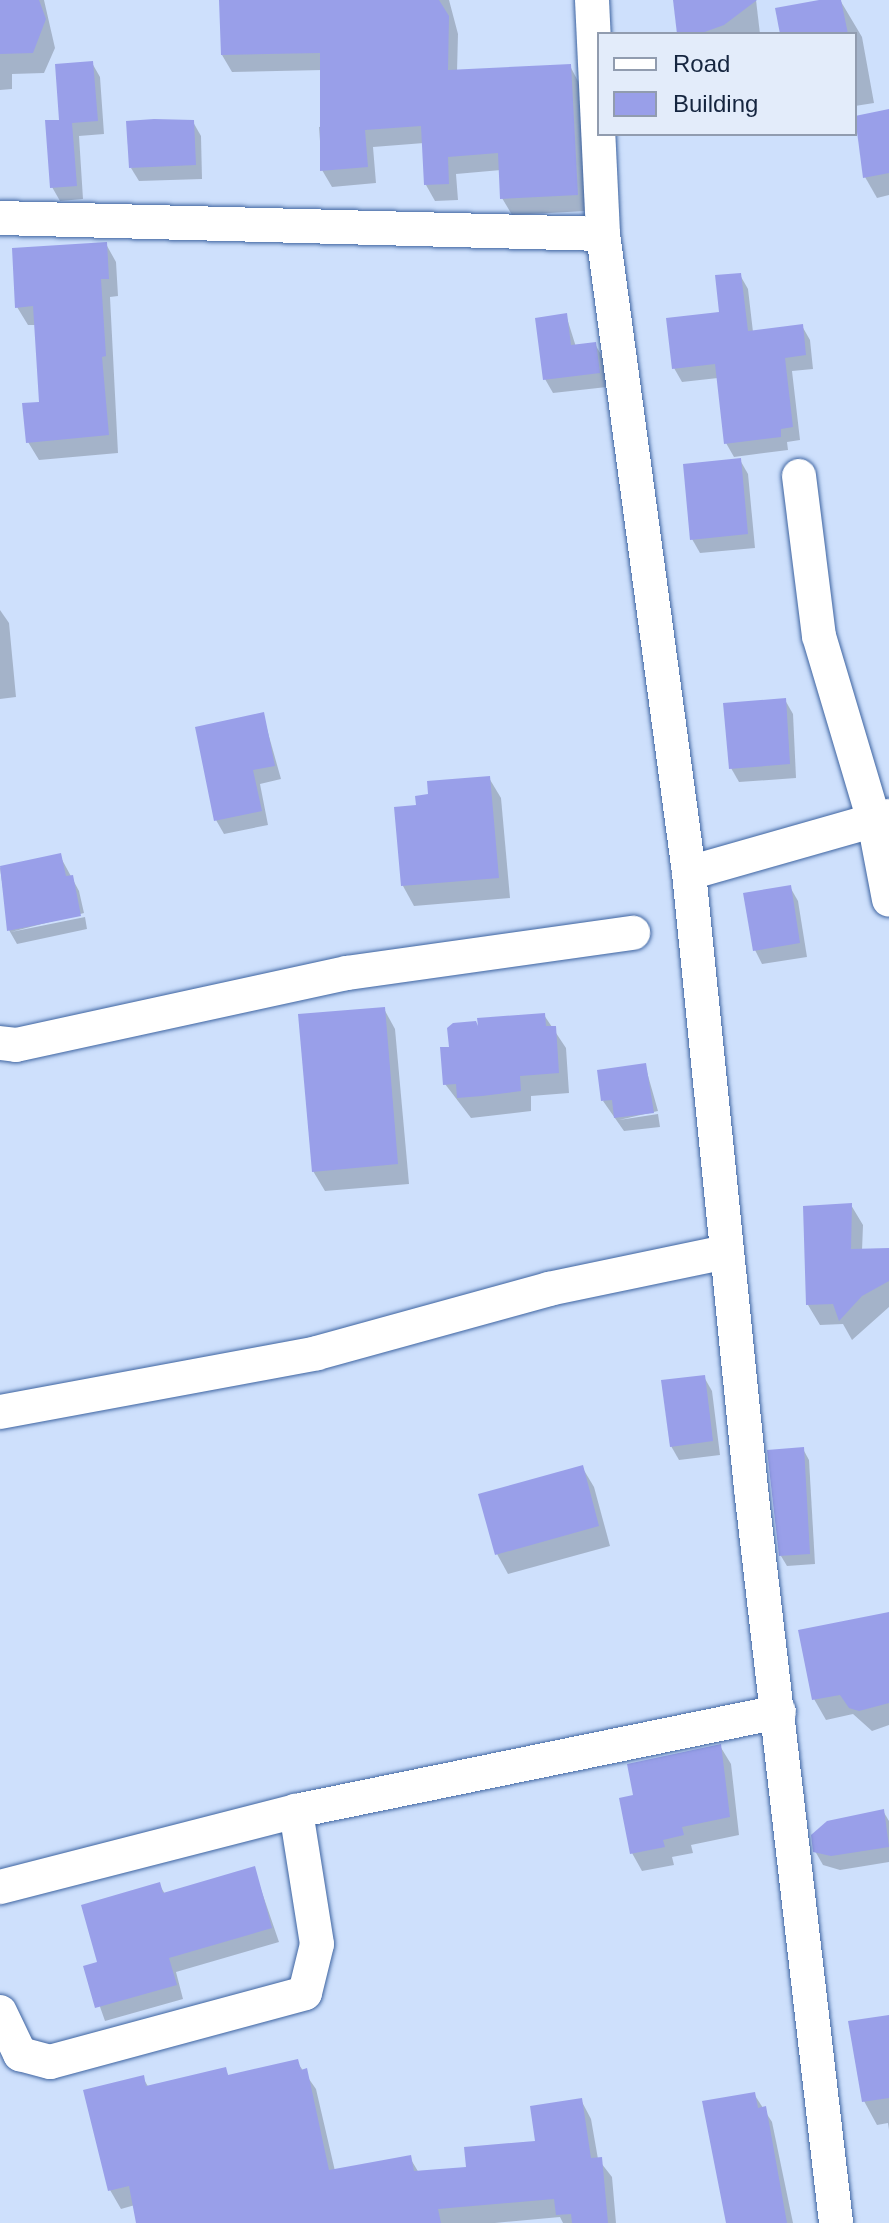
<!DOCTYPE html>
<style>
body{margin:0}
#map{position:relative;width:889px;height:2223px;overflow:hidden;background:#cee0fc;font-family:Arial,sans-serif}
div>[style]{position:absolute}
.shadow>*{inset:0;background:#0003}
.building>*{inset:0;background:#999fe9}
.roads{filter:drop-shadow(0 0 2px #3e64a1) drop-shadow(0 0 2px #3e64a1)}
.minor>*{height:34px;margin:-17px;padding:0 17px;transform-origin:17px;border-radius:17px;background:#fff}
span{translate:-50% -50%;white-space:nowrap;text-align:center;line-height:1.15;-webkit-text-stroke:7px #e3ecfa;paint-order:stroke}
.legend{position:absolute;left:597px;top:32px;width:260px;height:104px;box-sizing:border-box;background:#e3ecfa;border:2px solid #919caf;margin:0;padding:10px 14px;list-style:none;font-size:24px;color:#15253f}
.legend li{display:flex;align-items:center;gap:16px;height:40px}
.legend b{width:40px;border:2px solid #919caf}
</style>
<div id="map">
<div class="shadow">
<div style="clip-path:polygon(0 0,44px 0,55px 48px,44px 73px,12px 74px,12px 89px,0 90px)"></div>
<div style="clip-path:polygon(221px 0,449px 0,458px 34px,457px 72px,570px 66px,579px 83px,586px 211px,512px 215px,502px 198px,501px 170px,456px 174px,458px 200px,435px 201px,426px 185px,424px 143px,373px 147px,376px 183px,332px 187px,322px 170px,319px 127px,326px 126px,323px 70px,232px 72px,222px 55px)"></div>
<div style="clip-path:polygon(675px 0,756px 0,760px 34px,679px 34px)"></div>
<div style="clip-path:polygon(832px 0,840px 0,862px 37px,874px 103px,855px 106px,855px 34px,782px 34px)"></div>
<div style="clip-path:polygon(92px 63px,100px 77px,104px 134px,79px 136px,83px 199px,60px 201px,52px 187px,61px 121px)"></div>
<div style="clip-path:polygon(889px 111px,889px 195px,877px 198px,865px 177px,855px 118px)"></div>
<div style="clip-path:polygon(193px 122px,201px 136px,202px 179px,139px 181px,131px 168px)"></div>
<div style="clip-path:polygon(106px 244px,116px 262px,118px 296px,110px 297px,118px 453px,39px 460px,28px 442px,41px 403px,36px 325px,28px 325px,17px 307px)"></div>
<div style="clip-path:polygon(740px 275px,748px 289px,753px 332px,802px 326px,810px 340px,813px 369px,792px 371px,800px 440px,787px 442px,788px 450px,734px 457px,726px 443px,718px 378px,682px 382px,674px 368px,721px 313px)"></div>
<div style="clip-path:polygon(566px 315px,576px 347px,595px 344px,603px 358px,607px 387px,553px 393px,545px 379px)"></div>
<div style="clip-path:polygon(740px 460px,748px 474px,755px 548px,700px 553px,692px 539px)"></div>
<div style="clip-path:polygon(0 610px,9px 623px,16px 697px,0 699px)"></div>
<div style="clip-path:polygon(785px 700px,793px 714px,796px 778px,739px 782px,731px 768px)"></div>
<div style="clip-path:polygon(263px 715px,281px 779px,260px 784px,268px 825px,224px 834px,216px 820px)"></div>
<div style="clip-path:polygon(489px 778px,501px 798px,510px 898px,414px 906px,403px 886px,418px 807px)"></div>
<div style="clip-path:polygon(60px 856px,79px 891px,84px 913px,11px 932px,85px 917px,87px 929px,17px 944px,9px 930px,0 868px)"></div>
<div style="clip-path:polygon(790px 887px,798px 901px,807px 957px,762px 964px,755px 950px)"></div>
<div style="clip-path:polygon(384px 1009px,395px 1029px,409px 1184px,325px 1191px,313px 1171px)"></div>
<div style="clip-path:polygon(544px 1015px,566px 1048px,569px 1093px,531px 1096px,531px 1111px,471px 1118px,445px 1084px,451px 1049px,480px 1033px)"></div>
<div style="clip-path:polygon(645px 1065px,658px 1111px,619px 1120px,658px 1114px,660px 1127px,624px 1131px,603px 1101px)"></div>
<div style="clip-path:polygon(851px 1205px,863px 1225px,862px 1251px,889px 1250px,889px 1307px,852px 1340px,843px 1324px,820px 1325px,808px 1305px)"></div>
<div style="clip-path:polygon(704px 1377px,712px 1391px,720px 1455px,679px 1460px,671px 1446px)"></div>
<div style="clip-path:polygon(803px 1449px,809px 1460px,815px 1564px,787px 1566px,781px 1556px)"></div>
<div style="clip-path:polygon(582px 1467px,594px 1487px,610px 1546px,508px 1574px,497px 1554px)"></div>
<div style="clip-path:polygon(889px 1614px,889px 1725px,872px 1731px,853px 1714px,826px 1720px,814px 1699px)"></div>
<div style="clip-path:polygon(720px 1746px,731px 1764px,739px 1835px,691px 1845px,693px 1853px,672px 1857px,674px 1865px,642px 1871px,632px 1853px,635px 1796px)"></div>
<div style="clip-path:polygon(883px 1811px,889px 1821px,889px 1862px,840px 1870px,823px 1865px,815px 1851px)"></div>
<div style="clip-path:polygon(254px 1869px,279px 1942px,176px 1972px,183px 1999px,105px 2021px,86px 1967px,100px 1963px,159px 1884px,165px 1894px)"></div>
<div style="clip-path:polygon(889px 2017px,889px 2130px,888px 2123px,877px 2125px,864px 2101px)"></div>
<div style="clip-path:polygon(297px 2062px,316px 2089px,335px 2171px,410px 2158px,419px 2173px,468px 2168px,538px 2143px,581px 2100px,591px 2119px,598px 2159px,612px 2177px,616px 2223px,563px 2223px,560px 2217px,495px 2223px,138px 2223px,135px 2205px,121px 2209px,110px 2190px,143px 2078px,149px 2088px,225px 2069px,229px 2077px)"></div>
<div style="clip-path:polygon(754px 2094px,772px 2122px,793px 2223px,727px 2223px)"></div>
</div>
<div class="building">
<div style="clip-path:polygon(0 0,39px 0,46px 19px,33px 53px,0 54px)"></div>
<div style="clip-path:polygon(219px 0,439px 0,449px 16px,448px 70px,571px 64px,578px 195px,500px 199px,498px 153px,448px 157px,449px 184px,424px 185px,421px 126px,365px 130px,368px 167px,320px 171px,320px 53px,221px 55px)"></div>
<div style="clip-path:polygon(673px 0,757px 0,724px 25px,699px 34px,677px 34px)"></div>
<div style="clip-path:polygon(819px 0,841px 0,848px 34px,780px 34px,775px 8px)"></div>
<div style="clip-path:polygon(93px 61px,98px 121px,72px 123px,77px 186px,50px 188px,45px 120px,59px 120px,55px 64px)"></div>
<div style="clip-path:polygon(889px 109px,889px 173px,863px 178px,855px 116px)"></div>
<div style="clip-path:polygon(154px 119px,194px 120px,196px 165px,129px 168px,126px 121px)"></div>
<div style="clip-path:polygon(107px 242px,109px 279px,101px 279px,106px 356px,102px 357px,109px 435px,26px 443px,22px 403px,39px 402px,33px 306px,15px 308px,12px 248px)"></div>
<div style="clip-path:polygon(741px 273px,748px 331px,803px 324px,806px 355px,785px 358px,793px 427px,781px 429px,781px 437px,724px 444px,715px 364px,672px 369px,666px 318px,719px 312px,715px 275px)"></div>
<div style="clip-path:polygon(567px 313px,571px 345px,596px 342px,600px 373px,543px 380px,535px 318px)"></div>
<div style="clip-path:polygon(741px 458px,748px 534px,690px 540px,683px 464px)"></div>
<div style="clip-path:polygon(786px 698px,790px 764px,729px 769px,723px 703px)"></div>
<div style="clip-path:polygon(264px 712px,275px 766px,253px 770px,262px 811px,214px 821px,195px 727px)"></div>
<div style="clip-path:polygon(490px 776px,499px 878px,401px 886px,394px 807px,416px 805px,415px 796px,428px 794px,427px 781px)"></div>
<div style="clip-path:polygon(61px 853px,66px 876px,73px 875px,81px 916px,7px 931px,0 866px)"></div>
<div style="clip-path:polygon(791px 885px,800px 943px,753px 951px,743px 893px)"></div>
<div style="clip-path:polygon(385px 1007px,398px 1164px,312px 1172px,298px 1014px)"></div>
<div style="clip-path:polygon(545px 1013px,546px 1026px,556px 1026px,559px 1073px,520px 1076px,521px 1091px,482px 1096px,457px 1098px,456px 1084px,443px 1085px,440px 1047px,449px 1047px,447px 1028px,453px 1023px,476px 1021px,478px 1026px,477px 1018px)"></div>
<div style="clip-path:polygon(646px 1063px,654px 1113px,614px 1118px,612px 1100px,601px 1101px,597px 1070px)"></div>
<div style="clip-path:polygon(852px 1203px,851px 1249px,889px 1248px,889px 1281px,862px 1296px,839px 1321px,833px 1304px,806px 1305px,803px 1206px)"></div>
<div style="clip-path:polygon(705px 1375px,713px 1441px,670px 1447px,661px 1380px)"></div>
<div style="clip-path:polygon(804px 1447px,810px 1554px,779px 1556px,767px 1450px)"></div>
<div style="clip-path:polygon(583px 1465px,599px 1526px,495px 1555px,478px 1494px)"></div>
<div style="clip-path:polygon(889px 1612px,889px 1703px,859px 1711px,849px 1708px,840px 1695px,812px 1700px,798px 1630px)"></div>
<div style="clip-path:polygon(721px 1744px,730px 1817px,682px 1827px,684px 1835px,663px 1840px,665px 1847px,630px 1854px,619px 1798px,633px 1795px,627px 1764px)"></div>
<div style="clip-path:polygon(884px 1809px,889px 1847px,831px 1856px,813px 1852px,811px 1835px,827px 1821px)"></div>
<div style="clip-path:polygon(255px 1866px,272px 1928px,169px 1958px,177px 1985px,95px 2008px,83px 1966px,97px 1962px,81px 1905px,160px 1882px,163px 1893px)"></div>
<div style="clip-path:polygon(889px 2015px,889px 2098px,862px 2102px,848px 2021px)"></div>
<div style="clip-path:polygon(298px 2059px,301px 2070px,307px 2068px,329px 2170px,411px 2155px,414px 2171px,466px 2167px,464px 2147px,535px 2141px,530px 2106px,582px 2098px,591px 2158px,602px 2157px,608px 2223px,572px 2223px,571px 2214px,556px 2215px,554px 2199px,438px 2209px,441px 2223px,136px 2223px,129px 2186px,108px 2191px,83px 2090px,144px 2075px,146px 2086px,226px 2067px,228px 2075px)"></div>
<div style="clip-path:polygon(755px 2092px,758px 2108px,766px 2106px,787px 2223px,726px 2223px,702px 2101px)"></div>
</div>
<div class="roads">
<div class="minor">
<div style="left:592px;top:0;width:234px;rotate:87.3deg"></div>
<div style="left:603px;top:234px;width:645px;rotate:82.33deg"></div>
<div style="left:689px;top:873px;width:619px;rotate:84.25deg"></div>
<div style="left:751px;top:1489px;width:739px;rotate:83.39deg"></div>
<div style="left:0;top:218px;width:603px;rotate:1.52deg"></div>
<div style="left:799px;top:476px;width:161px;rotate:82.9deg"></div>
<div style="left:819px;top:636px;width:193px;rotate:73.4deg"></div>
<div style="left:874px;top:821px;width:80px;rotate:79.2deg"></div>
<div style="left:689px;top:873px;width:208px;rotate:-15.9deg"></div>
<div style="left:0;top:1043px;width:16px;rotate:7deg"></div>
<div style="left:16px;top:1045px;width:339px;rotate:-12.3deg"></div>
<div style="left:347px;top:973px;width:289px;rotate:-8deg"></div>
<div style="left:0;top:1412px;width:322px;rotate:-10.5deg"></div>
<div style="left:317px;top:1353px;width:241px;rotate:-15.4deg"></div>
<div style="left:549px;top:1289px;width:181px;rotate:-11.8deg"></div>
<div style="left:0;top:1887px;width:306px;rotate:-14.4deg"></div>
<div style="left:296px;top:1811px;width:493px;rotate:-11.6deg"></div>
<div style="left:0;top:2012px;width:47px;rotate:64.5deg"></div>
<div style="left:20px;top:2054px;width:31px;rotate:15deg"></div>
<div style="left:50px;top:2062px;width:264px;rotate:-15.1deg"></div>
<div style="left:305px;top:1993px;width:50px;rotate:-76.2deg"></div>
<div style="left:317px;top:1944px;width:135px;rotate:-99deg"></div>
</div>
</div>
<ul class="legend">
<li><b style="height:10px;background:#fff"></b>Road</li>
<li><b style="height:22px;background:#999fe9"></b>Building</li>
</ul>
</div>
